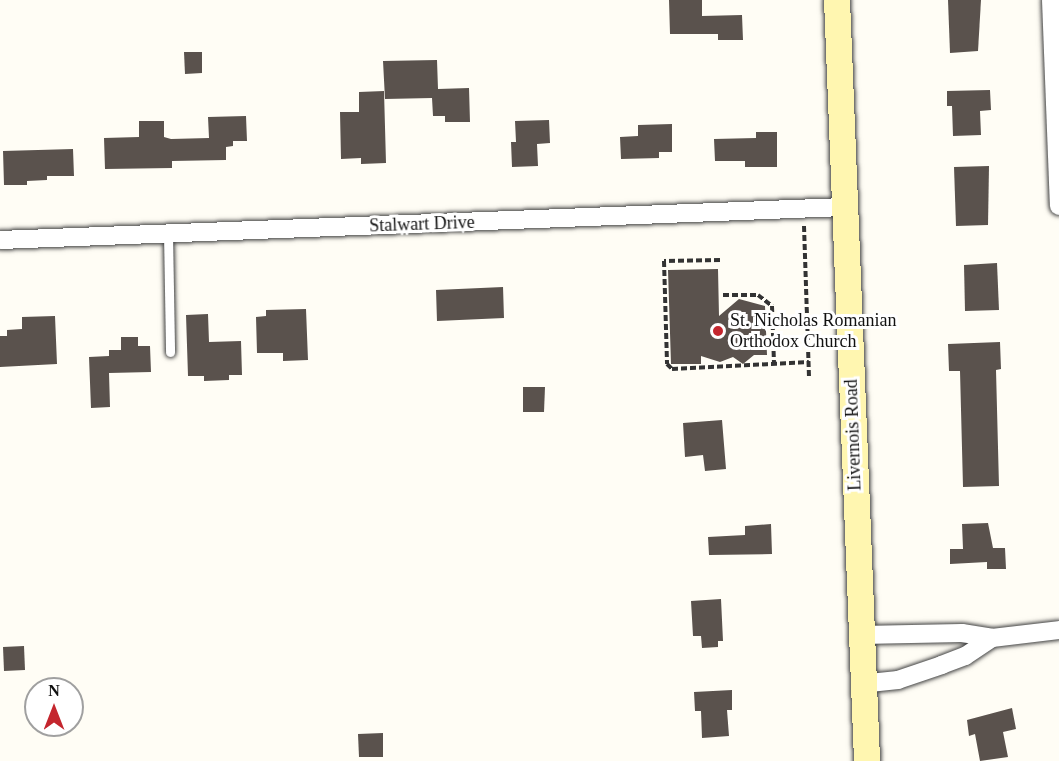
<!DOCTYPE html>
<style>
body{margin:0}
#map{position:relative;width:1059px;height:761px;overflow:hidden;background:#fffdf5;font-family:Georgia,serif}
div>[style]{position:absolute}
.building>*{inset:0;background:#5a524d}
.path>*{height:4px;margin-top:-2px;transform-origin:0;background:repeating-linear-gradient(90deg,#333 0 6px,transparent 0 9px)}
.roads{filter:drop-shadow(0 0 2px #444) drop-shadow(0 0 2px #444)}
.service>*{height:9px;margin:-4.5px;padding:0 4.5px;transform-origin:4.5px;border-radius:4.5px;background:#fff}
.minor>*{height:18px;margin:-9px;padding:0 9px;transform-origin:9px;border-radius:9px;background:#fff}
.secondary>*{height:26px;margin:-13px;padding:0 13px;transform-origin:13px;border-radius:13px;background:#fff6b0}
.dots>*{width:16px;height:16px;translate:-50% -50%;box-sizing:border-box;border:3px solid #fff;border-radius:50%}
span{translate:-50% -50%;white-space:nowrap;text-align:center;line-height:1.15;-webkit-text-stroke:6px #fff;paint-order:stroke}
.street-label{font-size:18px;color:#111}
.poi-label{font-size:18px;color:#111}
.left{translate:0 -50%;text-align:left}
.north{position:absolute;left:24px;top:677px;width:60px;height:60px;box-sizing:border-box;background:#fff;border:2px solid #a0a0a0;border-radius:50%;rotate:0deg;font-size:16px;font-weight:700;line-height:24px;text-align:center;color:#111}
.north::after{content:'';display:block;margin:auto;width:21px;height:27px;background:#c4262e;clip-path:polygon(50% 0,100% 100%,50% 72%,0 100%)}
</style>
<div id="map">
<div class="building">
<div style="clip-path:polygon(669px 0,702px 0,702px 16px,742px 15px,743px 40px,718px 40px,718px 34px,670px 34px)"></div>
<div style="clip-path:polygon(948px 0,981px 0,978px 51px,950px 53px)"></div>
<div style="clip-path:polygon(184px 52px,202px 52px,202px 73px,185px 74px)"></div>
<div style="clip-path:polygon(437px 60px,438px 89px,469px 88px,470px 122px,445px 122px,445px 116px,433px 116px,432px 98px,385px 99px,383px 61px)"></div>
<div style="clip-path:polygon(990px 90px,991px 110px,980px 111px,981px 135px,953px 136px,952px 106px,947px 106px,947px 91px)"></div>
<div style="clip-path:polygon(384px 91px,386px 163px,361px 164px,361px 158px,341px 159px,340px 112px,359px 112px,359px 92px)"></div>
<div style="clip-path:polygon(246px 116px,247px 141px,233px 141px,233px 146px,226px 147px,226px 160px,172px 161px,172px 168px,105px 169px,104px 138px,139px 137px,139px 121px,164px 121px,164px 137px,171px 139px,209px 138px,208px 117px)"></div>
<div style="clip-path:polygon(549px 120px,550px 143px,537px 144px,538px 166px,512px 167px,511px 142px,516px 142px,515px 121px)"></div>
<div style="clip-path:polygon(672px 124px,672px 152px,659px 152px,659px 158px,621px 159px,620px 137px,638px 136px,638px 125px)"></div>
<div style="clip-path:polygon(756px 132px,777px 132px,777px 167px,745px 167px,745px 161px,715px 161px,714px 139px,756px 138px)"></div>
<div style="clip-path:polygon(73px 149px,74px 176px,47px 176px,47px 180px,27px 181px,27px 185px,4px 185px,3px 151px)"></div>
<div style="clip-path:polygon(989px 166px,988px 225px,956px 226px,954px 167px)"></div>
<div style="clip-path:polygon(997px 263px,999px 310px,965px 311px,964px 265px)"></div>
<div style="clip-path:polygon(718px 269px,719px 316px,739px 299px,765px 306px,767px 355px,754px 355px,743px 364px,733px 357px,720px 362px,701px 356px,701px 364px,671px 364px,668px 270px)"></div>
<div style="clip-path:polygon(503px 287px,504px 318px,437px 321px,436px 290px)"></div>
<div style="clip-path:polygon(306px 309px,308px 360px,283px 361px,283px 353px,257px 353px,256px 317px,266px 316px,266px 310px)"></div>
<div style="clip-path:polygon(208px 314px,209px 342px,241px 341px,242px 375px,229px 375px,229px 380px,204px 381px,204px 376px,188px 376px,186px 315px)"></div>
<div style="clip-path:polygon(55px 316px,57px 364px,0 367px,0 336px,7px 336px,7px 330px,22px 329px,22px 317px)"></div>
<div style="clip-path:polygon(121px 337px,138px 337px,138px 346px,150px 346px,151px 372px,109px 373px,110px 407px,91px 408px,89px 357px,109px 356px,109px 350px,121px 350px)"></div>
<div style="clip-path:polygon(1000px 342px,1001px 369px,996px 370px,999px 486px,963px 487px,960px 371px,949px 371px,948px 344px)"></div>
<div style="clip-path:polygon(523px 387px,545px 387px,544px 412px,523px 412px)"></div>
<div style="clip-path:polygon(722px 420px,726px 469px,705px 471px,703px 455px,685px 457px,683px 423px)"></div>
<div style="clip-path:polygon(988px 523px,993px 548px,1005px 548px,1006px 569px,987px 569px,987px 562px,950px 564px,950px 549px,963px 549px,962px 524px)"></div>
<div style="clip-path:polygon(771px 524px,772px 554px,709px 555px,708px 537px,745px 535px,745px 526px)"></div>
<div style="clip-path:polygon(721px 599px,723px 641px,718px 641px,718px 647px,702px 648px,701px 636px,693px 636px,691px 601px)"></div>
<div style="clip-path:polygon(24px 646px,25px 670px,4px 671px,3px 647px)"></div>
<div style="clip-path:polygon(732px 690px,732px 710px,727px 710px,729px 736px,702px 738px,701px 711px,695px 711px,694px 692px)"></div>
<div style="clip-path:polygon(1012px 708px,1016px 729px,1003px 732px,1008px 757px,980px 761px,975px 734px,969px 736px,967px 720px)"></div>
<div style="clip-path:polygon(383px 733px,383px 757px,359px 757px,358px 734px)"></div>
</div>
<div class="path">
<div style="left:804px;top:226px;width:152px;rotate:88.1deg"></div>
<div style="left:720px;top:260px;width:56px;rotate:179deg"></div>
<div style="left:664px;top:261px;width:103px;rotate:88.3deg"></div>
<div style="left:667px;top:364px;width:7px;rotate:45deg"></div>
<div style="left:672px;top:369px;width:137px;rotate:-2.9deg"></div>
<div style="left:723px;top:295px;width:35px"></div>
<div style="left:758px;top:295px;width:18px;rotate:38deg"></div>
<div style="left:772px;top:306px;width:58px;rotate:88deg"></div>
</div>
<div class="roads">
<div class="service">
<div style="left:168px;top:233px;width:119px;rotate:89deg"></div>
</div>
<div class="minor">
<div style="left:1051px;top:0;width:206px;rotate:87.8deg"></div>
<div style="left:0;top:240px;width:845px;rotate:-2.24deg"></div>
<div style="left:861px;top:635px;width:101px;rotate:-1.1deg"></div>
<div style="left:962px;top:633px;width:30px;rotate:9deg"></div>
<div style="left:992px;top:638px;width:32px;rotate:146deg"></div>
<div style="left:965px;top:656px;width:25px;rotate:159deg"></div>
<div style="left:942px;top:665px;width:46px;rotate:161.2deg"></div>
<div style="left:898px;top:680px;width:36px;rotate:174deg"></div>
<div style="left:992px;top:638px;width:67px;rotate:-6.8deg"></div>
</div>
<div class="secondary">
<div style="left:837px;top:0;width:762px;rotate:87.74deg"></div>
</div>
</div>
<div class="dots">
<div style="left:718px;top:331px;background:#c4262e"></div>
</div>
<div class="street-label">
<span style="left:422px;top:224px;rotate:-2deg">Stalwart Drive</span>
<span style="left:853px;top:435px;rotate:-92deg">Livernois Road</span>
</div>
<div class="poi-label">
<span class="left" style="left:730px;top:331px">St. Nicholas Romanian<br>Orthodox Church</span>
</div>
<div class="north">N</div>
</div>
